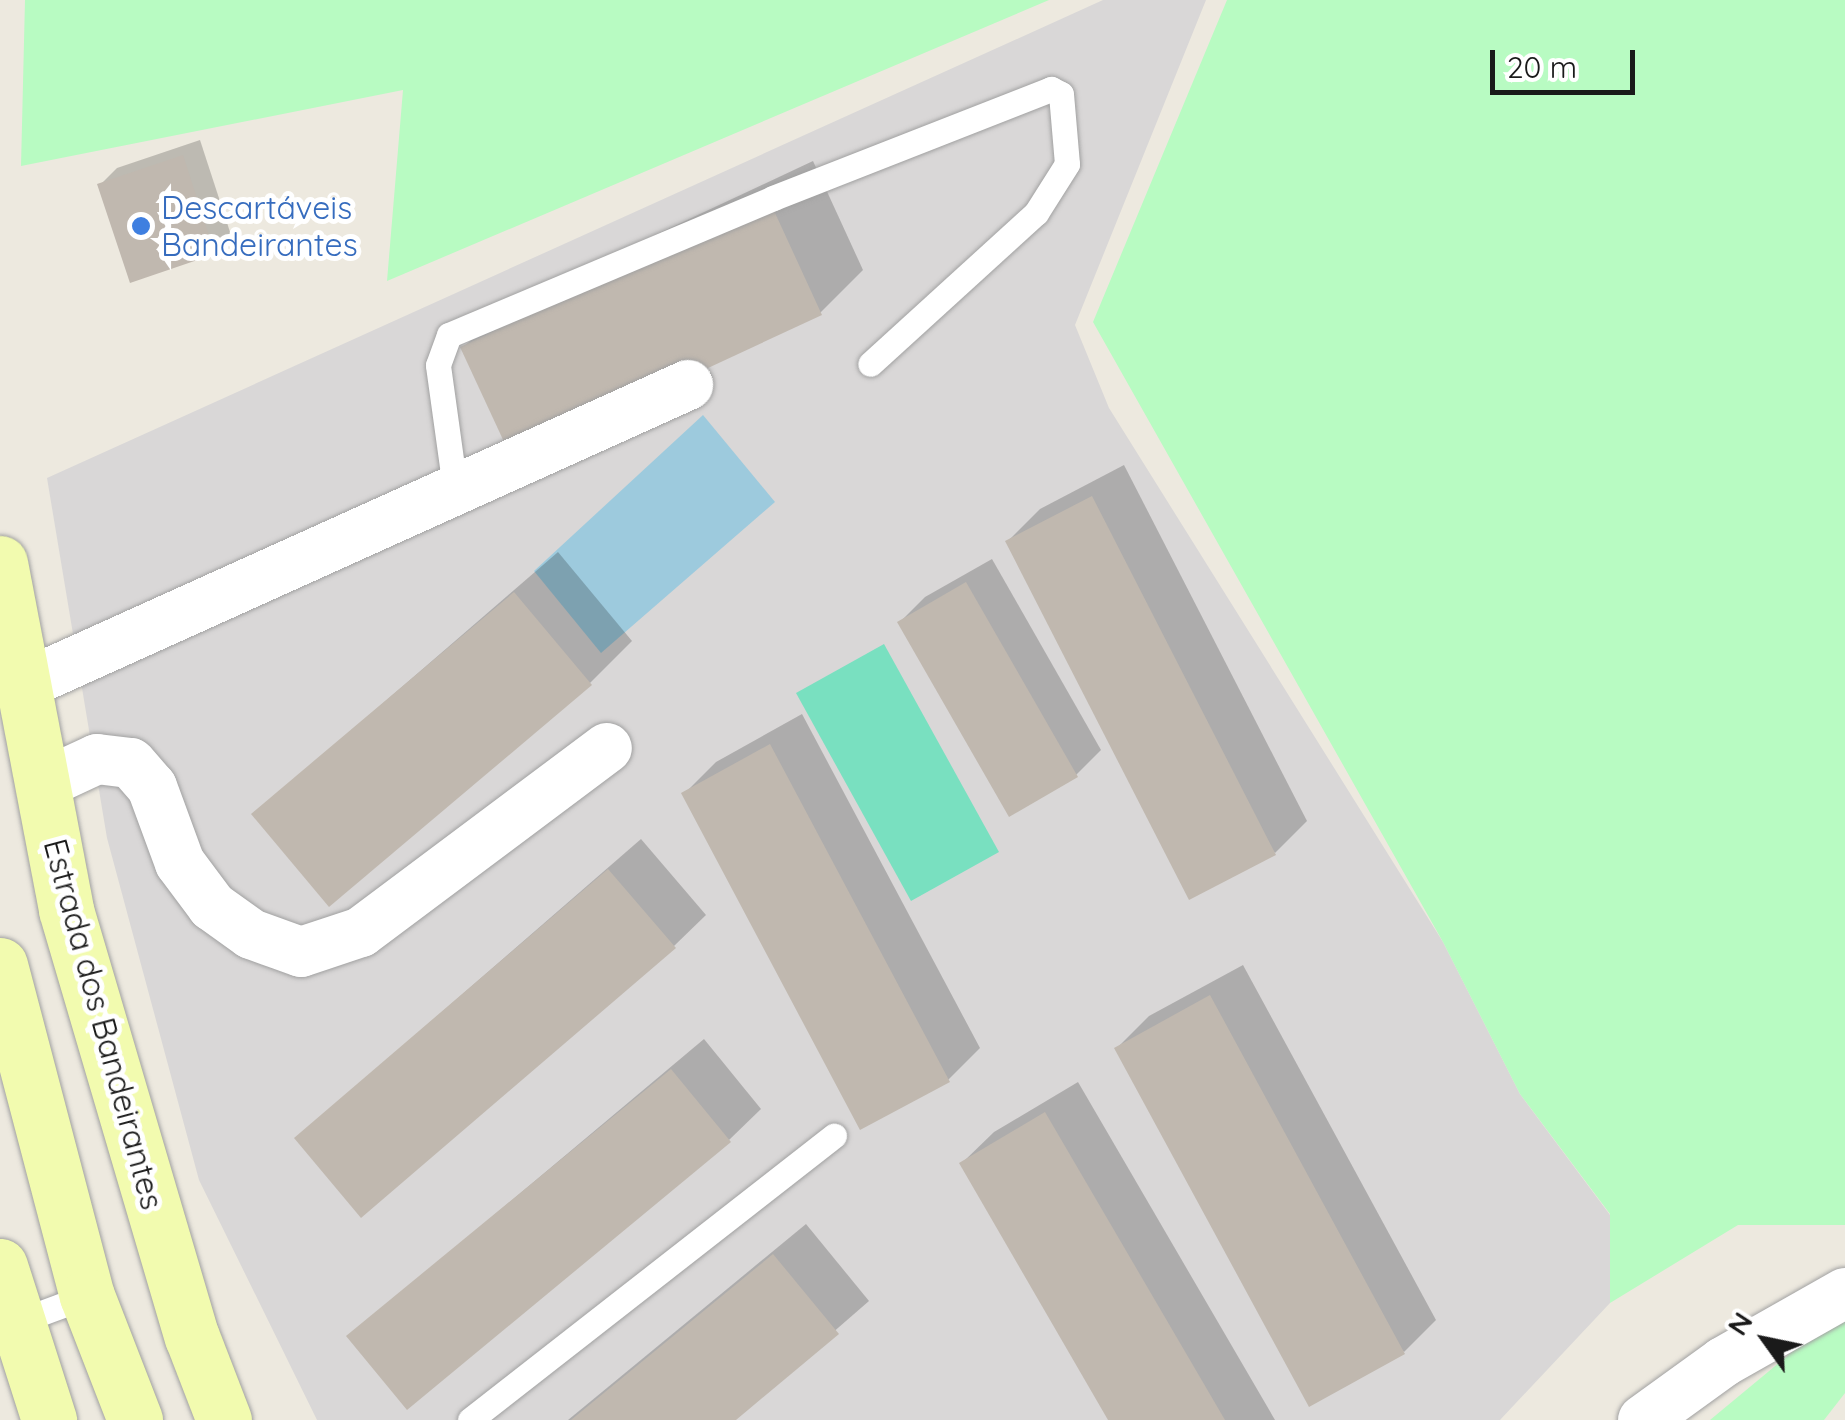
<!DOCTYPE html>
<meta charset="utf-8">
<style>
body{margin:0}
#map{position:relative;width:1845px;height:1420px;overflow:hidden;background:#ede9df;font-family:Quicksand,sans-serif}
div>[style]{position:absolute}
.residential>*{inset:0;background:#d9d7d7}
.park>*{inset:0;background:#b8fbc2}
.pitch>*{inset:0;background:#79e0c0}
.water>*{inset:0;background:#9dcadd}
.shadow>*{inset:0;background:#0003}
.building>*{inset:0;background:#c0b8af}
.roads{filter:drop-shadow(0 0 2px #a1a1a1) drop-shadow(0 0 2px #a1a1a1)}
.service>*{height:25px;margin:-12.5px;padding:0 12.5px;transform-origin:12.5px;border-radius:12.5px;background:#fff}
.minor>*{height:50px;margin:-25px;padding:0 25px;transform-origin:25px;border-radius:25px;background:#fff}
.secondary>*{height:55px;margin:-27.5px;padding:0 27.5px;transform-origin:27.5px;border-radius:27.5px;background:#f2fbaf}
.dots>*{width:28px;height:28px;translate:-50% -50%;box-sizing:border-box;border:5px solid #fff;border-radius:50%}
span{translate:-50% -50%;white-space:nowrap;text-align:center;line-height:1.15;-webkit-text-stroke:10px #fff;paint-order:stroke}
.shop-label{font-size:32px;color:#366cbe}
.left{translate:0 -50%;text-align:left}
.street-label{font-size:32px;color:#1a1a1a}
.north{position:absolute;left:1715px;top:1290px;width:100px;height:100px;-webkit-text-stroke:8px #fff;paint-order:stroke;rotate:303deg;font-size:28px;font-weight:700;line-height:40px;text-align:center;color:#1a1a1a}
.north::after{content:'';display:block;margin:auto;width:35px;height:45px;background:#1a1a1a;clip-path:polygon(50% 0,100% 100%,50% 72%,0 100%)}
.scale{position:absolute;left:1490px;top:50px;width:145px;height:45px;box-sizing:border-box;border:5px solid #1a1a1a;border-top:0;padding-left:12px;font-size:30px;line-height:35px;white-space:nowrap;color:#1a1a1a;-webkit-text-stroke:8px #fff;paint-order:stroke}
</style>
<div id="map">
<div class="residential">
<div style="clip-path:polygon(1103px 0,1206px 0,1075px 325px,1109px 408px,1443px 942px,1520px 1094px,1610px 1215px,1610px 1303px,1500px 1420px,317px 1420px,199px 1180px,107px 838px,47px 478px)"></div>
</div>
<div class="park">
<div style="clip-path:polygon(25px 0,1049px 0,387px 281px,403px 90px,21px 166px)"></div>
<div style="clip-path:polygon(1227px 0,1845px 0,1845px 1225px,1738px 1225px,1610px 1303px,1610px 1214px,1520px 1094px,1443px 942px,1093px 322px)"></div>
<div style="clip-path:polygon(1839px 1313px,1845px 1315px,1845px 1393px,1824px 1420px,1710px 1420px)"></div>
</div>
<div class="pitch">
<div style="clip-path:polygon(884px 644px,999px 852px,911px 901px,796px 693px)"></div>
</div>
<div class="water">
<div style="clip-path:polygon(703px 415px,775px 502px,601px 653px,534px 571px)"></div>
</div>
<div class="shadow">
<div style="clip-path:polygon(200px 140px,231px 235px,214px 252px,100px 185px,117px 168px)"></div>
<div style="clip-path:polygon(813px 161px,863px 270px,820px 313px,463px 348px,506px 305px)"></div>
<div style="clip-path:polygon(1124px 465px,1307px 821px,1275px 853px,1008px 541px,1040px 509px)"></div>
<div style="clip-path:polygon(558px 552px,632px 641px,590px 683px,255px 814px)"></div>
<div style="clip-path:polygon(992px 559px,1101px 750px,1076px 775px,900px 622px,925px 597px)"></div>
<div style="clip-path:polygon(802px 714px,980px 1048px,948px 1080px,684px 794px,716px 762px)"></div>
<div style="clip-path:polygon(641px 839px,706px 915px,674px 946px,297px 1138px)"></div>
<div style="clip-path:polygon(1243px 965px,1436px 1320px,1404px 1352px,1117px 1048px,1149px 1016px)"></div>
<div style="clip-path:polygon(704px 1039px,761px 1109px,729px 1140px,350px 1336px)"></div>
<div style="clip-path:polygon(1078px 1082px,1275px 1420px,1111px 1420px,962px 1163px,994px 1132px)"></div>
<div style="clip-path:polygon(806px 1224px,869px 1301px,732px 1420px,568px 1420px)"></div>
</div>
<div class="building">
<div style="clip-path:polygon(183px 155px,215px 254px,130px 283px,97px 184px)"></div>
<div style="clip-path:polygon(770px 202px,822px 315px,512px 459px,460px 347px)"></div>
<div style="clip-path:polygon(1092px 496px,1276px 855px,1189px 900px,1005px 541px)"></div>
<div style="clip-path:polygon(966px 582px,1078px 777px,1009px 817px,897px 622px)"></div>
<div style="clip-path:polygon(514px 592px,592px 685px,329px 907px,251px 814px)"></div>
<div style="clip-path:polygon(770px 744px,950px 1082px,860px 1130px,681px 793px)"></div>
<div style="clip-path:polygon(608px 869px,676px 948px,361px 1218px,294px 1138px)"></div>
<div style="clip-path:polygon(1210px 995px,1405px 1354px,1309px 1407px,1114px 1048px)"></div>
<div style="clip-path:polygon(671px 1069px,731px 1142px,407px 1410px,346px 1336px)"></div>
<div style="clip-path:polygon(1045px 1112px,1225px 1420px,1108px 1420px,959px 1163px)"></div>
<div style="clip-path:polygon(773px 1254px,839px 1334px,736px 1420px,571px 1420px)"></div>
</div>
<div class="roads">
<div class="service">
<div style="left:455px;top:488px;width:124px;rotate:-97.9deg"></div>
<div style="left:438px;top:365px;width:32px;rotate:-70deg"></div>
<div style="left:449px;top:335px;width:352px;rotate:-22.9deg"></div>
<div style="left:773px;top:198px;width:299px;rotate:-21.4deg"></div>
<div style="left:1051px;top:89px;width:11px;rotate:27deg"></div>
<div style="left:1061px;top:94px;width:70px;rotate:85.1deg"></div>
<div style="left:1067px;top:164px;width:58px;rotate:122.3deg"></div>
<div style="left:1036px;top:213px;width:224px;rotate:137.7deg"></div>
<div style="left:17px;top:1322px;width:75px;rotate:-20.4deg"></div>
<div style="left:470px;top:1420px;width:462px;rotate:-38deg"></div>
</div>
<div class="minor">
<div style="left:21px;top:686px;width:732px;rotate:-24.29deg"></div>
<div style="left:41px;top:785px;width:62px;rotate:-24.9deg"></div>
<div style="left:97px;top:759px;width:34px;rotate:7deg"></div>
<div style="left:131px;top:763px;width:32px;rotate:49deg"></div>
<div style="left:152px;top:787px;width:81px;rotate:69.8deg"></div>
<div style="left:180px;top:863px;width:54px;rotate:53.3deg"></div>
<div style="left:212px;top:906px;width:48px;rotate:35.7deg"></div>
<div style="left:251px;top:934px;width:53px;rotate:19.8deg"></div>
<div style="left:301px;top:952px;width:63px;rotate:-18.4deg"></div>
<div style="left:361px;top:932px;width:307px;rotate:-36.8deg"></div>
<div style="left:1643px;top:1420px;width:99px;rotate:-35.9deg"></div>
<div style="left:1723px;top:1362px;width:140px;rotate:-29.5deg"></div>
</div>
<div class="secondary">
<div style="left:0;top:563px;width:353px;rotate:79.2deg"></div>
<div style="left:66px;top:910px;width:445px;rotate:73.6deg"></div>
<div style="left:192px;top:1337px;width:89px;rotate:68.9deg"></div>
<div style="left:0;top:965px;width:342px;rotate:75.3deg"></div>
<div style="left:87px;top:1296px;width:133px;rotate:68.8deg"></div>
<div style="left:0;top:1266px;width:162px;rotate:72.3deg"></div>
</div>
</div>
<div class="dots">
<div style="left:141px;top:226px;background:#3f7fe0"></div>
</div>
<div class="shop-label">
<span class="left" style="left:161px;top:226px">Descartáveis<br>Bandeirantes</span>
</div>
<div class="street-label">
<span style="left:104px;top:1024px;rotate:75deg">Estrada dos Bandeirantes</span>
</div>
<div class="north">N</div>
<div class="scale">20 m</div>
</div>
